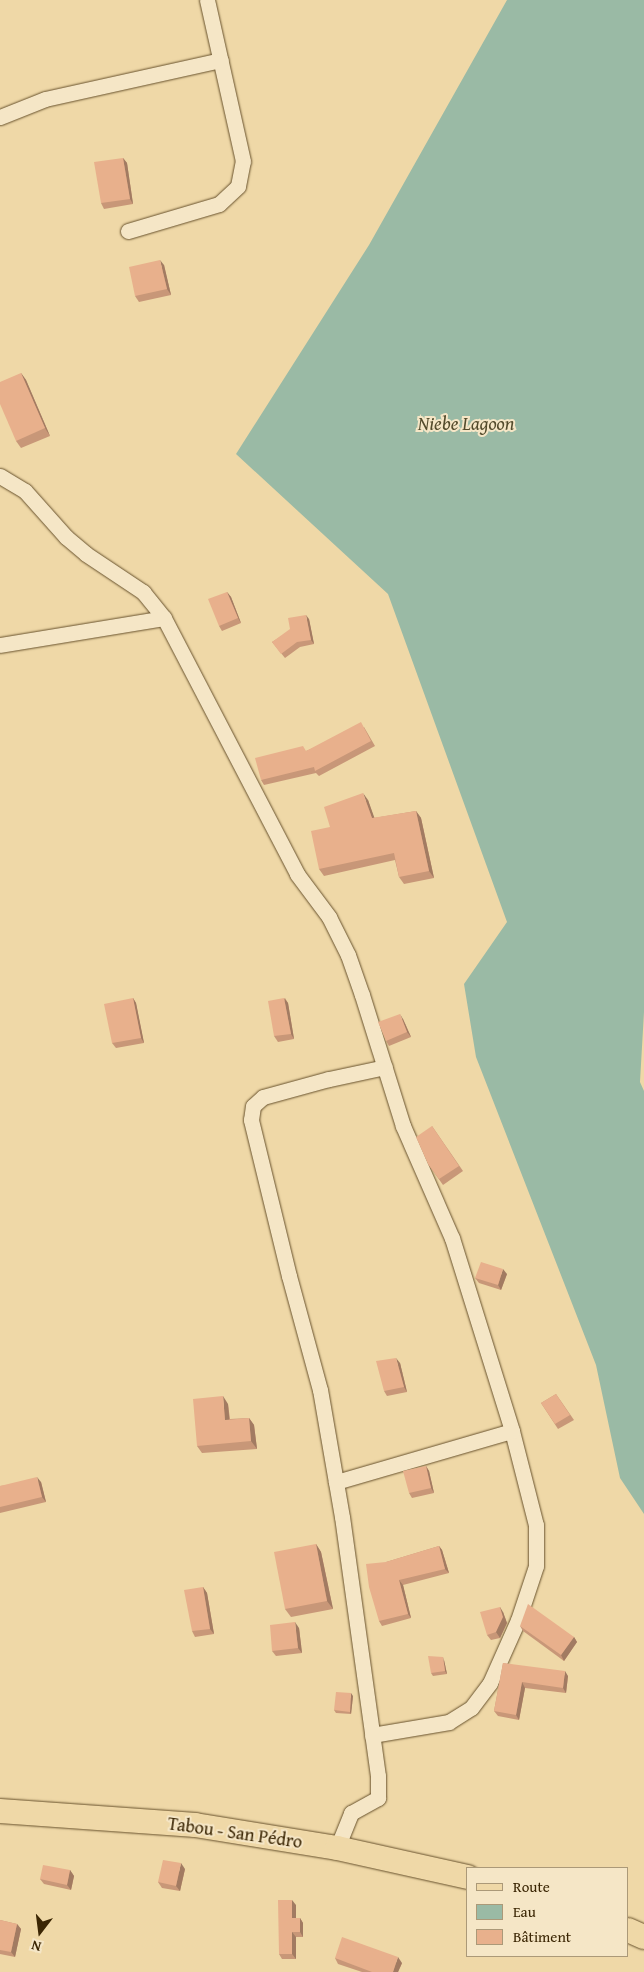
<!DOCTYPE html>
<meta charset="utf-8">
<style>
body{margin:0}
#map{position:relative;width:644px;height:1972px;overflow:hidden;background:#efd8a7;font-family:"Gentium Book Plus",serif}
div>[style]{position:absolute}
.water>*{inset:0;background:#9abaa5}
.roads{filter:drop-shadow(0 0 1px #68522d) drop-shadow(0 0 1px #68522d)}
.street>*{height:15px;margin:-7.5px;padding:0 7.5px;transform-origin:7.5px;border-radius:7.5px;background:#f5e6c6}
.primary>*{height:24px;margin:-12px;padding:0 12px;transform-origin:12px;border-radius:12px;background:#efd8a7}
.wall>*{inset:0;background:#c89778}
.shaded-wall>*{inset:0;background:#a27b62}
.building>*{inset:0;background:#e8b08c}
span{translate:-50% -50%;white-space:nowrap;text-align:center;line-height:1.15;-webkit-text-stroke:4px #f5e6c6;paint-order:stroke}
.street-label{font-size:18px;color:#3b2604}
.water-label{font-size:19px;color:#534b2c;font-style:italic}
.legend{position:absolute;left:466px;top:1867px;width:162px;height:90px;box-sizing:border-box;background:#f5e6c6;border:1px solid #ab9978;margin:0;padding:6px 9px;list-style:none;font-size:15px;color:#3b2604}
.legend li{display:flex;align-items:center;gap:10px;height:25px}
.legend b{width:25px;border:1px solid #ab9978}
.north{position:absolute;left:15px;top:1907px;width:50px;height:50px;-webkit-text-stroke:4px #f5e6c6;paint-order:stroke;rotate:195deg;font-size:14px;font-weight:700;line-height:20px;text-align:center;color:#3b2604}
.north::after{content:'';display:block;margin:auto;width:18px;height:22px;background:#3b2604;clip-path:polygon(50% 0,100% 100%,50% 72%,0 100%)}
</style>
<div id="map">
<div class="water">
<div style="clip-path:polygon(507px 0,644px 0,644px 1012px,640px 1082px,644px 1091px,644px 1514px,620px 1478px,596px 1365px,476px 1057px,464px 984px,507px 922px,388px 594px,236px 454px,369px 245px)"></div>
</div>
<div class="roads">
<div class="street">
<div style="left:0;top:117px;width:48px;rotate:-21.8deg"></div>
<div style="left:45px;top:99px;width:180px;rotate:-12.5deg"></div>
<div style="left:128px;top:231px;width:95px;rotate:-16.5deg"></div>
<div style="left:219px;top:204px;width:26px;rotate:-43deg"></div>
<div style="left:238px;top:186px;width:25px;rotate:-79deg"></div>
<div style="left:243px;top:161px;width:165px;rotate:-102.6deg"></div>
<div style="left:0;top:476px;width:29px;rotate:31deg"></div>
<div style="left:25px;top:491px;width:62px;rotate:48.3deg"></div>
<div style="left:66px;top:537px;width:26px;rotate:40deg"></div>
<div style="left:86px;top:554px;width:69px;rotate:33.7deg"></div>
<div style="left:143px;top:592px;width:33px;rotate:51deg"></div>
<div style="left:164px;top:618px;width:288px;rotate:62.5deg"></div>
<div style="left:297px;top:874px;width:54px;rotate:53.3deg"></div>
<div style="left:329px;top:917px;width:42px;rotate:63.4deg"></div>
<div style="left:348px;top:955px;width:42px;rotate:70.7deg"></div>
<div style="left:362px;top:995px;width:137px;rotate:72.6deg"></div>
<div style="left:403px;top:1126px;width:122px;rotate:66.4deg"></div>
<div style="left:452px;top:1238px;width:202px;rotate:72.7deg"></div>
<div style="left:512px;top:1431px;width:97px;rotate:75.7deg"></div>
<div style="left:536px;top:1525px;width:41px;rotate:90deg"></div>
<div style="left:536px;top:1566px;width:57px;rotate:108.4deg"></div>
<div style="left:518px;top:1620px;width:69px;rotate:114deg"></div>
<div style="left:490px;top:1683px;width:31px;rotate:127deg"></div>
<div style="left:471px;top:1708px;width:26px;rotate:148deg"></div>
<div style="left:449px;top:1722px;width:78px;rotate:170.4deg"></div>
<div style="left:0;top:645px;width:166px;rotate:-9.3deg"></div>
<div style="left:336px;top:1482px;width:183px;rotate:-16.2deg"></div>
<div style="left:337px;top:1848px;width:38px;rotate:-68deg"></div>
<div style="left:351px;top:1813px;width:31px;rotate:-29deg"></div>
<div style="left:378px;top:1798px;width:22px;rotate:-90deg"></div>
<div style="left:378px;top:1776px;width:261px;rotate:-97.9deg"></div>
<div style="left:342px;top:1517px;width:129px;rotate:-99.8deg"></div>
<div style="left:320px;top:1390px;width:118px;rotate:-105.2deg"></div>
<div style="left:289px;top:1276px;width:161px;rotate:-103.7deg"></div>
<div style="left:251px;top:1120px;width:14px;rotate:-82deg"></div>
<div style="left:253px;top:1106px;width:13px;rotate:-42deg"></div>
<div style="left:263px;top:1097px;width:68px;rotate:-15.3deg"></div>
<div style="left:329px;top:1079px;width:57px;rotate:-12.1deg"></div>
</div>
<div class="primary">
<div style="left:0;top:1811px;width:196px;rotate:4.1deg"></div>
<div style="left:195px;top:1825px;width:144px;rotate:9.2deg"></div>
<div style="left:337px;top:1848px;width:134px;rotate:12.5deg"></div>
<div style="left:628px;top:1930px;width:17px;rotate:24deg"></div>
</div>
</div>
<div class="wall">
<div style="clip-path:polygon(123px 158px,127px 163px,133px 204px,104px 209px,101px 203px)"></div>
<div style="clip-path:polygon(164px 265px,171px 295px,139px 302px,135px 296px)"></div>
<div style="clip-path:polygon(21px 373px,26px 380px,50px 436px,21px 448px,16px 441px)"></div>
<div style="clip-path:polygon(227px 592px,231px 597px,241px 623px,222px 631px,219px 626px)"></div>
<div style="clip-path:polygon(309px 619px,314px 644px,300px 647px,285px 658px,272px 642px)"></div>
<div style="clip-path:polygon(364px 727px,375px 746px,319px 776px,316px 773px,264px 785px,261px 780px,306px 751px)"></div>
<div style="clip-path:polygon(368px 800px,374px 818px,416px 811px,421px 818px,434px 878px,404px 884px,399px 877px,395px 860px,324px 876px,319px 869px,330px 827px)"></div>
<div style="clip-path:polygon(133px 998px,136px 1003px,144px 1043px,116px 1048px,112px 1043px)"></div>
<div style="clip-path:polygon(285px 998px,288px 1003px,294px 1039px,278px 1042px,274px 1036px)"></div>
<div style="clip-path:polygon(403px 1019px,411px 1037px,389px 1046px,386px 1041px)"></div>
<div style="clip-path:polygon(432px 1126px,463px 1171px,443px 1185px,428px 1164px)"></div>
<div style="clip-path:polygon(507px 1274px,501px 1290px,479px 1283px,475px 1278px)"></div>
<div style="clip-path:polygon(400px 1363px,407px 1392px,387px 1396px,384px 1391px)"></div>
<div style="clip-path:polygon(556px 1394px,574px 1420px,558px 1429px,541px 1403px)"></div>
<div style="clip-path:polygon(228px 1404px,230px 1419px,249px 1418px,254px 1425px,257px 1449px,202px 1453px,197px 1446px)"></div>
<div style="clip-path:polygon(426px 1466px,429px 1471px,434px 1493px,412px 1498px,409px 1493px)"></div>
<div style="clip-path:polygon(41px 1482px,46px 1502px,0 1513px,0 1486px)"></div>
<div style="clip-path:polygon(316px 1544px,321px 1552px,333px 1609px,291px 1617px,285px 1609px)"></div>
<div style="clip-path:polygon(439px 1546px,442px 1550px,449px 1573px,403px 1585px,411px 1618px,382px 1626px,379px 1621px,386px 1562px)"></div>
<div style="clip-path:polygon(203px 1587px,207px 1593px,214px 1634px,195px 1637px,192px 1631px)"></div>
<div style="clip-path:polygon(503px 1612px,507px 1623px,500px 1638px,491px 1640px,487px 1635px)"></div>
<div style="clip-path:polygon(520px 1626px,574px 1637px,577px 1642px,564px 1661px,523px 1631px)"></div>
<div style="clip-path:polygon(299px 1628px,302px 1653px,276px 1656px,272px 1651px)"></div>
<div style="clip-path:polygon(444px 1660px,447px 1674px,433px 1676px,431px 1673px)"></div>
<div style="clip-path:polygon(503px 1663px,568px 1676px,566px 1693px,525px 1688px,519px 1720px,498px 1716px,494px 1711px)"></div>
<div style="clip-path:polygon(353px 1696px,351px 1714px,336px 1713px,334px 1710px)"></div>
<div style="clip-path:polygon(185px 1869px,180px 1891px,162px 1888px,158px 1882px)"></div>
<div style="clip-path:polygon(70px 1870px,74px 1876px,71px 1890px,44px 1884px,40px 1879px)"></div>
<div style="clip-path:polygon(296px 1905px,296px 1918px,300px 1918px,303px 1923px,303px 1937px,296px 1937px,296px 1959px,282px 1959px,279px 1954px)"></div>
<div style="clip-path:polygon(0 1920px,17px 1924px,21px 1929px,15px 1957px,0 1954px)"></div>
<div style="clip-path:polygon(335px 1958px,402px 1963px,398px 1972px,362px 1972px,338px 1964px)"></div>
</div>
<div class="shaded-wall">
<div style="clip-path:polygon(123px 158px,127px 163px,133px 204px,130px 199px)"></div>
<div style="clip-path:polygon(160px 260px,164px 265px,171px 295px,167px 289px)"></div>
<div style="clip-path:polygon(21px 373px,26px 380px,50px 436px,45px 428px)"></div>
<div style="clip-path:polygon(227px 592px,231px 597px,241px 623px,238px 618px)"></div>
<div style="clip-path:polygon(306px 615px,309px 619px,314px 644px,311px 640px)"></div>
<div style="clip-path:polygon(363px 793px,368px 800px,377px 825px,372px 818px)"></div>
<div style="clip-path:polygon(416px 811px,421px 818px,434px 878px,429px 871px)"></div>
<div style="clip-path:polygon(133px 998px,136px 1003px,144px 1043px,141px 1038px)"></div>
<div style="clip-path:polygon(284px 998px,288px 1003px,294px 1039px,291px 1034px)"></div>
<div style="clip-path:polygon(400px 1014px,403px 1019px,411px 1037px,407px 1032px)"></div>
<div style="clip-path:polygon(503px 1269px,507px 1274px,501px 1290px,498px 1285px)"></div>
<div style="clip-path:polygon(396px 1358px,400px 1363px,407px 1392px,404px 1387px)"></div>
<div style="clip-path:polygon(223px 1396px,228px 1404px,230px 1427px,225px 1420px)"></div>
<div style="clip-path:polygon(249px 1418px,254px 1425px,257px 1449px,251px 1441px)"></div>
<div style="clip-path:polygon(426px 1466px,429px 1471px,434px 1493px,431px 1488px)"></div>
<div style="clip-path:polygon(37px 1477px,41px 1482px,46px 1502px,42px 1497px)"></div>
<div style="clip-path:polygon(316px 1544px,321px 1552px,333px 1609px,327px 1601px)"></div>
<div style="clip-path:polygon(439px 1546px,442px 1550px,449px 1573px,445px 1569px)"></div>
<div style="clip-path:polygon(399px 1580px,403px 1585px,411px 1618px,408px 1614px)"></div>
<div style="clip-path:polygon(203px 1587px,207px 1593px,214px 1634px,210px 1629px)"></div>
<div style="clip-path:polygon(500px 1607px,503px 1612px,507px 1623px,500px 1638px,496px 1632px)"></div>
<div style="clip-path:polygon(295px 1622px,299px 1628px,302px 1653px,298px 1648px)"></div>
<div style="clip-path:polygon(574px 1637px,577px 1642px,564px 1661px,561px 1655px)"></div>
<div style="clip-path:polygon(443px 1657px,444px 1660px,447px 1674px,445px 1671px)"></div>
<div style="clip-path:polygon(565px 1671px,568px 1676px,566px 1693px,563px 1688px)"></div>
<div style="clip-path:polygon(522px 1682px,525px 1688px,519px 1720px,516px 1715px)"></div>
<div style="clip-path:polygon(351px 1693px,353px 1696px,351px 1714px,350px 1712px)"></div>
<div style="clip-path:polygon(181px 1863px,185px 1869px,180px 1891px,176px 1886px)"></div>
<div style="clip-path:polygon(70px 1870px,74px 1876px,71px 1890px,67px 1885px)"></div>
<div style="clip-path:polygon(292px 1900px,296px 1905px,296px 1923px,292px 1918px)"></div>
<div style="clip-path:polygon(300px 1918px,303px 1923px,303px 1937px,300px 1932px)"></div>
<div style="clip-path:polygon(17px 1924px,21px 1929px,15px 1957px,11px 1952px)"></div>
<div style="clip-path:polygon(292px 1932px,296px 1937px,296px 1959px,292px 1954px)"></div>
<div style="clip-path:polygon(398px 1957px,402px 1963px,398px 1972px,393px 1972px)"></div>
</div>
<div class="building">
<div style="clip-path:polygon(123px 158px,130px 199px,101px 203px,94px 162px)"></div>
<div style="clip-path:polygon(160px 260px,167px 289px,135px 296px,129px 267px)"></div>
<div style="clip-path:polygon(21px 373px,45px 428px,16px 441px,0 404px,0 382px)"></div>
<div style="clip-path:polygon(227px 592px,238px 618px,219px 626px,208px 599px)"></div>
<div style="clip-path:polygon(306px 615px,311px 640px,297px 642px,281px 654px,272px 642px,290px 629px,288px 618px)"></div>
<div style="clip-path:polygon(361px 722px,371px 741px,315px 771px,314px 767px,261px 780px,255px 758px,303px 746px,306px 751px)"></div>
<div style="clip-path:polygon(363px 793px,372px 818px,416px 811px,429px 871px,399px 877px,394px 853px,319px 869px,311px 831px,330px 827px,324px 807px)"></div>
<div style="clip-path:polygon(133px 998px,141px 1038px,112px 1043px,104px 1004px)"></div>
<div style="clip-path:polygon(284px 998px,291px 1034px,274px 1036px,268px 1001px)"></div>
<div style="clip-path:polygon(400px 1014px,407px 1032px,386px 1041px,378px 1022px)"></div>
<div style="clip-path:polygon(432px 1126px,459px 1166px,439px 1179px,428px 1164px,416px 1137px)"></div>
<div style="clip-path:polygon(481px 1262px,503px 1269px,498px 1285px,475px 1278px)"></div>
<div style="clip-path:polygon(396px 1358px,404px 1387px,384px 1391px,376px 1361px)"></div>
<div style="clip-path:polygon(556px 1394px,570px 1415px,555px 1424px,541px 1403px)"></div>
<div style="clip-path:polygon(223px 1396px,225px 1420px,249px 1418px,251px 1441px,197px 1446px,193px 1399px)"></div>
<div style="clip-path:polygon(426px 1466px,431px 1488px,409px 1493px,403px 1471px)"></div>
<div style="clip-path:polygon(37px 1477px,42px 1497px,0 1507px,0 1486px)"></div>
<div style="clip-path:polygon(316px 1544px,327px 1601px,285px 1609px,274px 1552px)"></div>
<div style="clip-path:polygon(439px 1546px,445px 1569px,399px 1580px,408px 1614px,379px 1621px,369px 1587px,366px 1564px,386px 1562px)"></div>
<div style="clip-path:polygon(203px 1587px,210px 1629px,192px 1631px,184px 1590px)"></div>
<div style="clip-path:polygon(528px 1604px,574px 1637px,561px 1655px,520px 1626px)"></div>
<div style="clip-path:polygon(500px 1607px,503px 1617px,496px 1632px,487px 1635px,480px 1612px)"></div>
<div style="clip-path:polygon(295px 1622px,298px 1648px,272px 1651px,270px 1625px)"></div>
<div style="clip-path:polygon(428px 1656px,443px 1657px,445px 1671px,431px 1673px)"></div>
<div style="clip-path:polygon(503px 1663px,565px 1671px,563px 1688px,522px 1682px,516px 1715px,494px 1711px)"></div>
<div style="clip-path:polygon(336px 1692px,351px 1693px,350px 1712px,334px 1710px)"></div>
<div style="clip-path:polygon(163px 1860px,181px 1863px,176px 1886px,158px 1882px)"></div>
<div style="clip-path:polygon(43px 1865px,70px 1870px,67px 1885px,40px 1879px)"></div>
<div style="clip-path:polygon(278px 1900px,292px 1900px,292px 1918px,300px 1918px,300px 1932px,292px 1932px,292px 1954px,279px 1954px)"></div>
<div style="clip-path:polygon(0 1920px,17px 1924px,11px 1952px,0 1950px)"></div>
<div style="clip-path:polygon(342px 1937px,398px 1957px,393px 1972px,372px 1972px,335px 1958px)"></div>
</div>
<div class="street-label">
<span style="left:235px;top:1833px;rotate:8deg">Tabou - San Pédro</span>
</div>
<div class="water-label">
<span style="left:466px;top:424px">Niebe Lagoon</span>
</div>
<ul class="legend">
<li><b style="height:6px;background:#efd8a7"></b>Route</li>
<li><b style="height:14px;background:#9abaa5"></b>Eau</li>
<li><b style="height:14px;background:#e8b08c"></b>Bâtiment</li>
</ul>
<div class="north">N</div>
</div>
